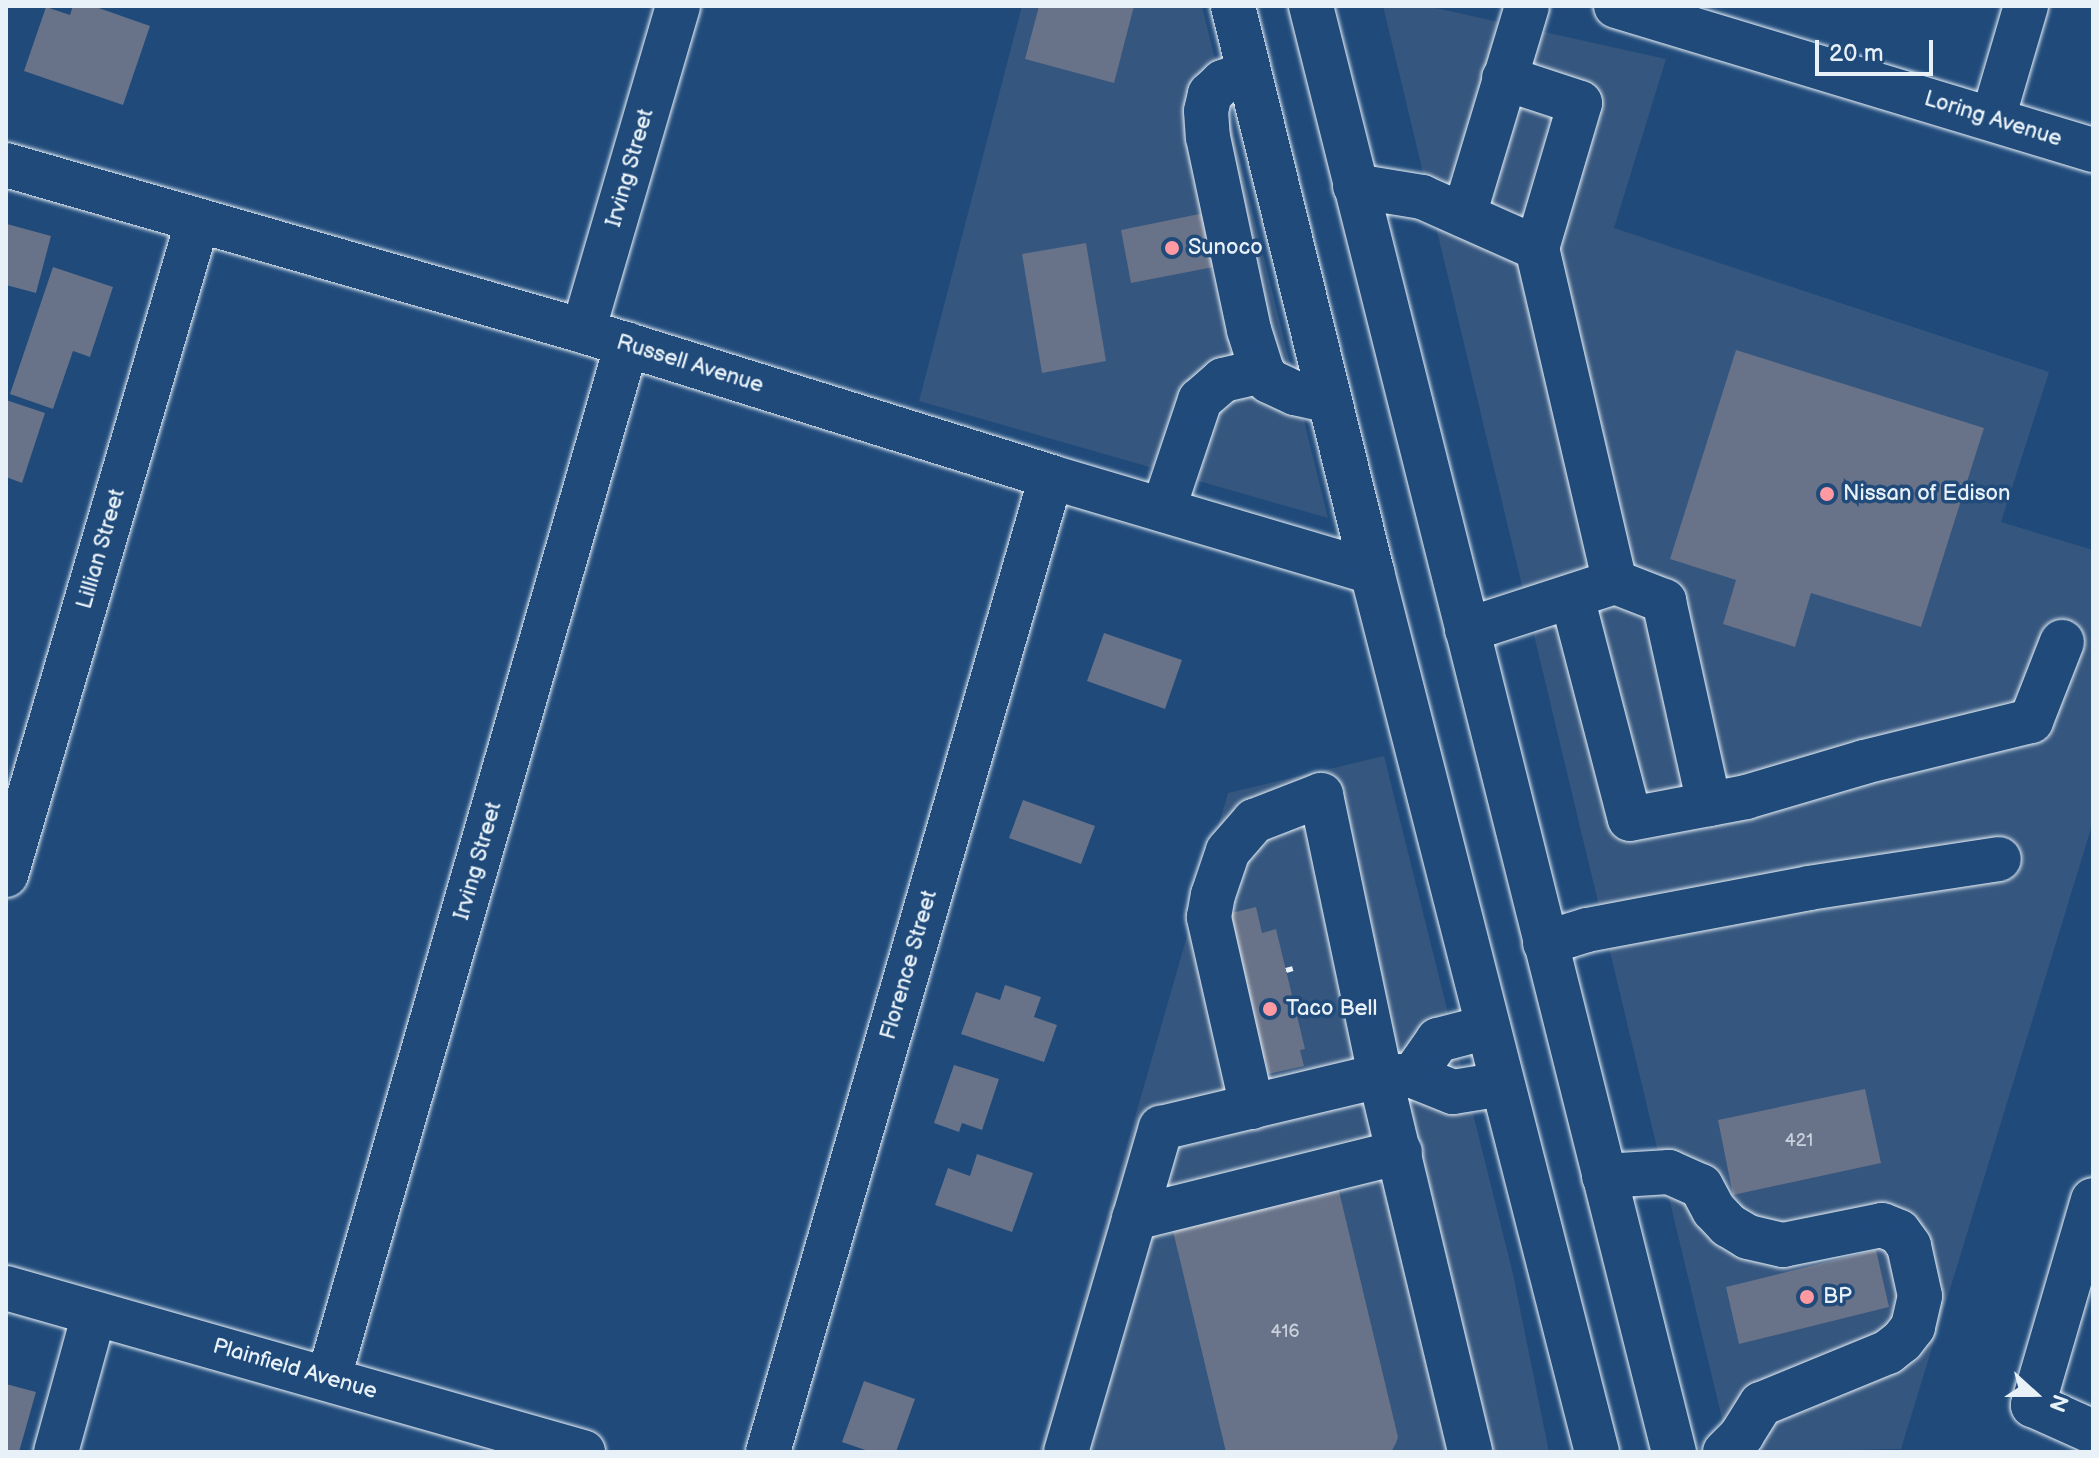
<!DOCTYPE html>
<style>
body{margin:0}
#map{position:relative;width:2099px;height:1458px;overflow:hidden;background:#1f4a7a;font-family:"Balsamiq Sans",sans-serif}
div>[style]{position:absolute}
.built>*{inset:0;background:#35567e}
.building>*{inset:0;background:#687288}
.path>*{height:5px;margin-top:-2.5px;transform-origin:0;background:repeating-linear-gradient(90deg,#e8f1f8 0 8px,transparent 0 14px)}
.roads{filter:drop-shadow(0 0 2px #e8f1f8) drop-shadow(0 0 2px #e8f1f8)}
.minor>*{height:44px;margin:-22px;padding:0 22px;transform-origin:22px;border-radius:22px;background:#1f4a7a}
.highway>*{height:44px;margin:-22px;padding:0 22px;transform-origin:22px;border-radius:22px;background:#1f4a7a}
.dots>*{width:22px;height:22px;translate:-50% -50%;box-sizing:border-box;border:4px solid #1f4a7a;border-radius:50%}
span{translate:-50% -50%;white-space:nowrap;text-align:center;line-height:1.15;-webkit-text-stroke:7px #1f4a7a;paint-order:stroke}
.number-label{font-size:18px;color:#c8d1dc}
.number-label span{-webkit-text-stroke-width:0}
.street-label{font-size:22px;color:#e8f1f8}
.poi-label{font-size:22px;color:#e8f1f8}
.left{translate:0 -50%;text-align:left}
.frame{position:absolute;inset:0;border:8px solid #e8f1f8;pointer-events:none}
.north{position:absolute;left:1995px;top:1354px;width:80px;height:80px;-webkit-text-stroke:6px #1f4a7a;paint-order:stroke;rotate:111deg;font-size:22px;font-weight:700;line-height:32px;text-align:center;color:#e8f1f8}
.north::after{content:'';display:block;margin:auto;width:28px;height:36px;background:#e8f1f8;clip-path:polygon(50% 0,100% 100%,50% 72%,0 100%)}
.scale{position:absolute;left:1815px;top:40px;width:118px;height:36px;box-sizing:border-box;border:4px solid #e8f1f8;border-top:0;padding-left:10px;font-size:24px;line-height:28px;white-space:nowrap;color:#e8f1f8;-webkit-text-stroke:6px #1f4a7a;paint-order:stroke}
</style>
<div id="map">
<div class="built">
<div style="clip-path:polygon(1022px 6px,1202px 6px,1328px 518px,919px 401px)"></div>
<div style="clip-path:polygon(1383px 6px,1427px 6px,1666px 59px,1614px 228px,2049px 372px,2001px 522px,2093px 550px,2093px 822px,1901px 1449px,1730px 1452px)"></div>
<div style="clip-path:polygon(1384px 756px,1513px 1274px,1549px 1452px,1039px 1452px,1228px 793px)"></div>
</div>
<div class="building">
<div style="clip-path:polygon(73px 6px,93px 6px,150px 26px,123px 105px,24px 71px,46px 7px,70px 15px)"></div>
<div style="clip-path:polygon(1039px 6px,1134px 6px,1114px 83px,1025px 59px)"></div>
<div style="clip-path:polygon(1214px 211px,1224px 265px,1131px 283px,1121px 230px)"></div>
<div style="clip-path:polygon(7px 224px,51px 236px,36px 293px,6px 285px)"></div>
<div style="clip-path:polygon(1086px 243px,1106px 361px,1042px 373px,1022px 254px)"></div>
<div style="clip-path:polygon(53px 267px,113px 287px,90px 357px,73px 351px,53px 409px,10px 394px)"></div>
<div style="clip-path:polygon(1736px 350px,1984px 428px,1921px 627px,1811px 593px,1795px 647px,1723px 624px,1736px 580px,1670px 559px)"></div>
<div style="clip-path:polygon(6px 400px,45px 413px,22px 483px,6px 477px)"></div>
<div style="clip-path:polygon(1104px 633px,1182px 660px,1165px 709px,1087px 681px)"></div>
<div style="clip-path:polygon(1023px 800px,1095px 826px,1081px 864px,1009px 838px)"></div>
<div style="clip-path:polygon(1256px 907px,1262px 933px,1276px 929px,1305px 1049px,1300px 1050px,1304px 1066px,1268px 1074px,1265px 1059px,1256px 1061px,1223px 915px)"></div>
<div style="clip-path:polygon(1005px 985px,1041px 997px,1034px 1017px,1057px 1025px,1044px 1062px,961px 1034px,976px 992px,1000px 1000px)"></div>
<div style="clip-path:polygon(954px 1065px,999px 1079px,982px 1130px,962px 1123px,959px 1132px,934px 1123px)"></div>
<div style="clip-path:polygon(1865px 1089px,1881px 1163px,1733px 1195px,1718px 1120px)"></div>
<div style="clip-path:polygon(977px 1154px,1033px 1173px,1012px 1232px,935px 1205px,948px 1168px,970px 1176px)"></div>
<div style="clip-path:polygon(1338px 1187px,1398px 1437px,1396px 1443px,1391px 1452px,1226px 1452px,1172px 1227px)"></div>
<div style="clip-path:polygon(1876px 1250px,1889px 1307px,1739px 1344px,1726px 1287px)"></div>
<div style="clip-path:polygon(864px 1381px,915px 1399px,896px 1452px,871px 1452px,842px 1442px)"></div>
<div style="clip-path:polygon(6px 1384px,36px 1392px,19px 1452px,6px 1452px)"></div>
</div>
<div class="path">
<div style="left:1286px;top:970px;width:7px;rotate:-16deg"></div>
</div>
<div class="roads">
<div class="minor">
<div style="left:1616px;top:6px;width:498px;rotate:16.8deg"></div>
<div style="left:1249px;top:73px;width:28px;rotate:161deg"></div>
<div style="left:1223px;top:82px;width:18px;rotate:137deg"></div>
<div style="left:1210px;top:94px;width:17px;rotate:103deg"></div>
<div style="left:1206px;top:111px;width:26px;rotate:86deg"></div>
<div style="left:1208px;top:137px;width:197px;rotate:78deg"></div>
<div style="left:1249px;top:330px;width:43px;rotate:72.4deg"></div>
<div style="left:1262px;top:371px;width:12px;rotate:55deg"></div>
<div style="left:1269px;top:381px;width:29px;rotate:25deg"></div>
<div style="left:1295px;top:393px;width:35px;rotate:13deg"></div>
<div style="left:1504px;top:78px;width:80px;rotate:18.2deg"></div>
<div style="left:1580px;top:103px;width:151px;rotate:106.5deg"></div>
<div style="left:1537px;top:248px;width:343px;rotate:76.9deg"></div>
<div style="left:1993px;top:118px;width:117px;rotate:-73.6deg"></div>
<div style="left:6px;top:165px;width:600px;rotate:16.05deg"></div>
<div style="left:583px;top:331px;width:490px;rotate:17.3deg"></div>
<div style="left:1051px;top:477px;width:335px;rotate:16.5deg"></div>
<div style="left:1355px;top:186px;width:68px;rotate:9.3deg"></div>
<div style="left:1422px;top:197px;width:126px;rotate:23.9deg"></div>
<div style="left:1464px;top:215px;width:218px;rotate:-73.2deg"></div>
<div style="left:583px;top:331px;width:339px;rotate:-73.7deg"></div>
<div style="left:1163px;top:510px;width:116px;rotate:-71.4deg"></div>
<div style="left:1200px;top:400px;width:30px;rotate:-41deg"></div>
<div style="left:1223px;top:380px;width:40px;rotate:-13deg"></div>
<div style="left:1572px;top:597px;width:229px;rotate:75.4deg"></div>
<div style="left:1630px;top:819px;width:118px;rotate:-10.7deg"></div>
<div style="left:1746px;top:797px;width:123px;rotate:-16.5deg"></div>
<div style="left:1864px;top:762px;width:172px;rotate:-13.8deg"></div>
<div style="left:2031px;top:721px;width:85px;rotate:-68.6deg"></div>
<div style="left:1467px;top:630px;width:156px;rotate:-18deg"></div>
<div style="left:1615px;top:582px;width:53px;rotate:21.2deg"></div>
<div style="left:1664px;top:601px;width:208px;rotate:77.5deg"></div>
<div style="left:6px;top:875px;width:679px;rotate:-73.67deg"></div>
<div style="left:1545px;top:943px;width:44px;rotate:-17.2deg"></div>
<div style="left:1587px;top:930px;width:226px;rotate:-10.7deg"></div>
<div style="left:1809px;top:888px;width:192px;rotate:-8.7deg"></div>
<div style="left:1488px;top:1027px;width:52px;rotate:165.4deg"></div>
<div style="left:1438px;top:1040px;width:44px;rotate:124.8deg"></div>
<div style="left:1413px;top:1076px;width:43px;rotate:21.8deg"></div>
<div style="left:1453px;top:1092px;width:50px;rotate:-9.3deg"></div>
<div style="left:1252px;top:1107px;width:195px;rotate:-102.8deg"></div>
<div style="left:1209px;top:917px;width:22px;rotate:-80deg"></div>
<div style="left:1213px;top:895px;width:46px;rotate:-71.2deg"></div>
<div style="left:1228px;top:851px;width:40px;rotate:-49deg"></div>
<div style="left:1254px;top:821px;width:72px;rotate:-21.2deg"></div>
<div style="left:1321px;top:795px;width:287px;rotate:78.1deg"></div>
<div style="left:1380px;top:1076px;width:33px"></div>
<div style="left:1604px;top:1176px;width:65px;rotate:-3.5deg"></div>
<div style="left:1669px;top:1172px;width:35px;rotate:24deg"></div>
<div style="left:1701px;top:1186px;width:27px;rotate:62deg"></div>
<div style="left:1714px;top:1210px;width:21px;rotate:47deg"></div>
<div style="left:1728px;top:1225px;width:23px;rotate:31deg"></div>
<div style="left:1748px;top:1237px;width:36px;rotate:13deg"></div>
<div style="left:1783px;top:1245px;width:101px;rotate:-11.4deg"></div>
<div style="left:1882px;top:1225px;width:18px;rotate:22deg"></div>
<div style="left:1899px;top:1232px;width:17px;rotate:54deg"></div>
<div style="left:1909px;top:1246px;width:51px;rotate:77.6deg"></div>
<div style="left:1920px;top:1296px;width:32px;rotate:103deg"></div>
<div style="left:1913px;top:1327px;width:18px;rotate:128deg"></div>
<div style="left:1902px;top:1341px;width:18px;rotate:142deg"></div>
<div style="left:1888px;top:1352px;width:137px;rotate:157.7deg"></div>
<div style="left:1761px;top:1404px;width:36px;rotate:122deg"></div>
<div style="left:1742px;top:1435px;width:24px;rotate:135deg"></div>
<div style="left:2093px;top:1200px;width:214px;rotate:106.3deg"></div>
<div style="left:2033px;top:1405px;width:66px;rotate:24.2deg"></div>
<div style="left:1134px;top:1218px;width:274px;rotate:-13.9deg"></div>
<div style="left:6px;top:1288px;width:600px;rotate:15.87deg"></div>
<div style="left:329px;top:1377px;width:1075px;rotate:-73.91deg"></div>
<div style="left:56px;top:1452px;width:143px;rotate:-74.6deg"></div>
<div style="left:768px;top:1452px;width:1015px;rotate:-73.81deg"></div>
<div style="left:1066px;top:1452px;width:338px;rotate:-73.7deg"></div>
<div style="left:1161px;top:1128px;width:225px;rotate:-13.4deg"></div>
<div style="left:1380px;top:1076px;width:387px;rotate:76.5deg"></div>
</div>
<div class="highway">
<div style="left:1233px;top:6px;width:583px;rotate:76.2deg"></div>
<div style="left:1372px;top:572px;width:908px;rotate:75.66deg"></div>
<div style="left:1311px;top:6px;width:1491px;rotate:75.91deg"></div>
</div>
</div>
<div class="dots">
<div style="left:1172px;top:248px;background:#ff9aa2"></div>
<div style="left:1827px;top:494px;background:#ff9aa2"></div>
<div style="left:1270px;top:1009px;background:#ff9aa2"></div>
<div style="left:1807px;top:1297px;background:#ff9aa2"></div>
</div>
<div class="number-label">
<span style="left:1799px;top:1141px">421</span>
<span style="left:1285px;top:1332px">416</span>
</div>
<div class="street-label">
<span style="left:1993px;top:119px;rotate:17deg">Loring Avenue</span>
<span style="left:630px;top:168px;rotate:-74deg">Irving Street</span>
<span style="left:690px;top:364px;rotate:17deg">Russell Avenue</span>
<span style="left:101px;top:549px;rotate:-74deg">Lillian Street</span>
<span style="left:478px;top:861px;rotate:-74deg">Irving Street</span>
<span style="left:909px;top:965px;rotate:-74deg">Florence Street</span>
<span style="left:295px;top:1369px;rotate:16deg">Plainfield Avenue</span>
</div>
<div class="poi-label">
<span class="left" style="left:1188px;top:248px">Sunoco</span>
<span class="left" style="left:1843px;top:494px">Nissan of Edison</span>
<span class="left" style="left:1286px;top:1009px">Taco Bell</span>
<span class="left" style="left:1823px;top:1297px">BP</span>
</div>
<div class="frame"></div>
<div class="north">N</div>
<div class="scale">20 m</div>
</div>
